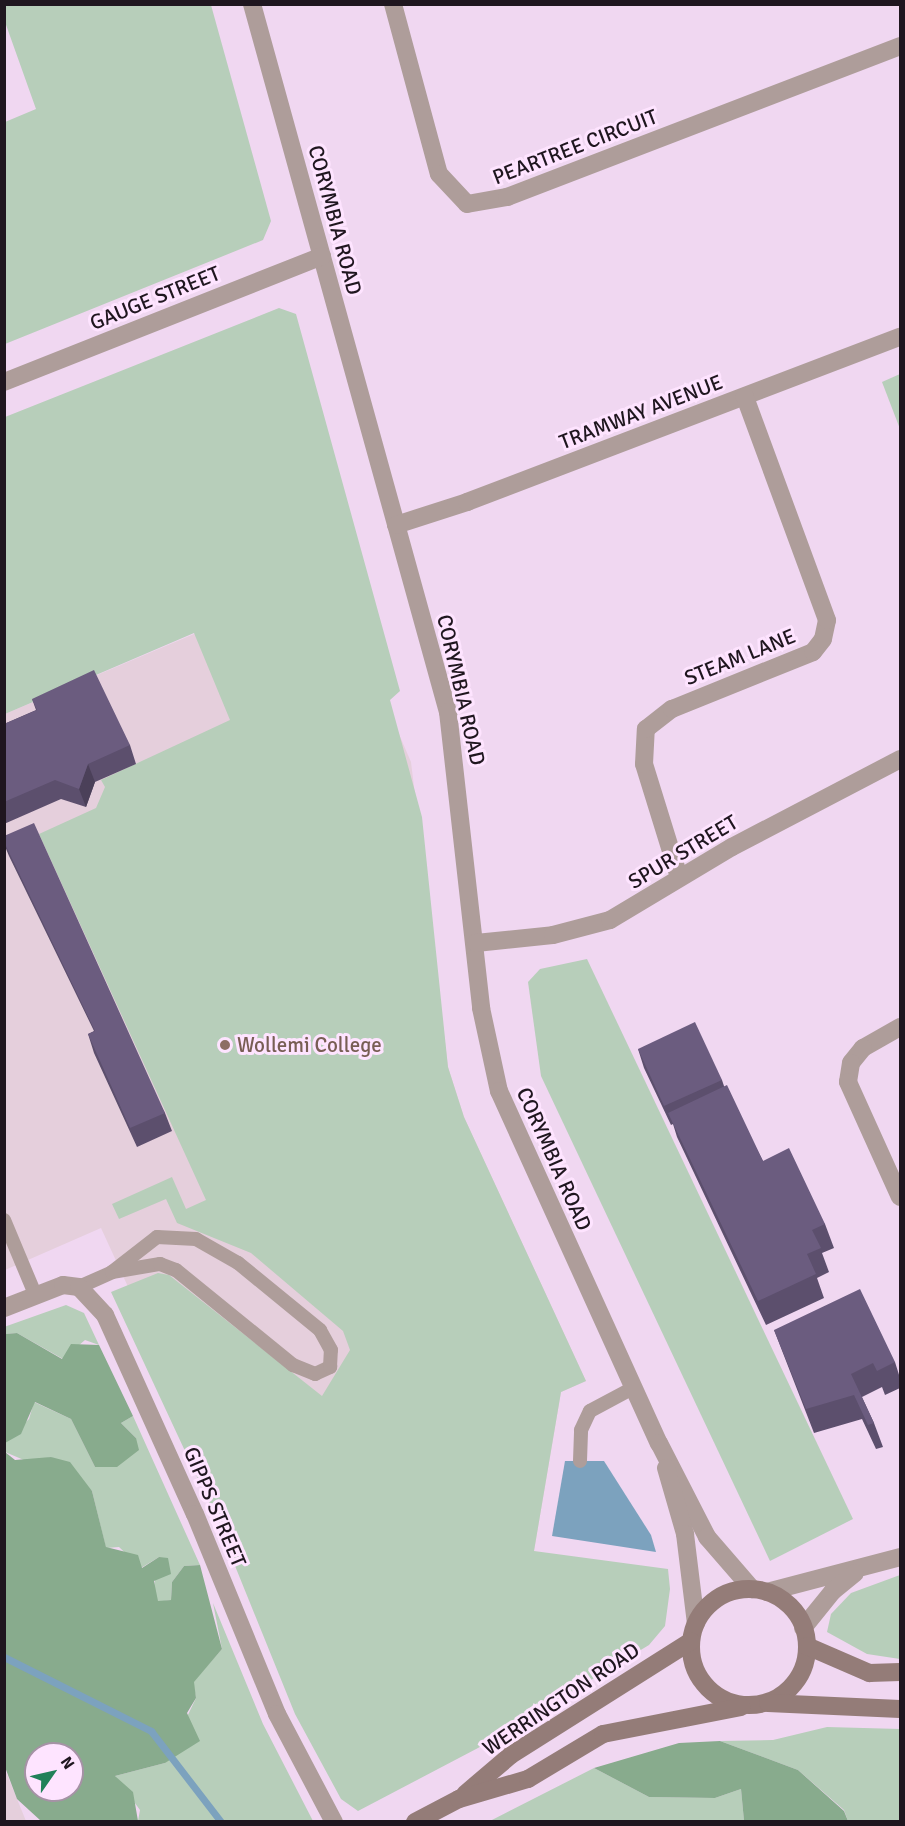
<!DOCTYPE html>
<style>
body{margin:0}
#map{position:relative;width:905px;height:1826px;overflow:hidden;background:#f0d7f1;font-family:Signika,sans-serif}
div>[style]{position:absolute}
.education>*{inset:0;background:#e5cfdc}
.green>*{inset:0;background:#b7ceba}
.forest>*{inset:0;background:#88ab8d}
.water>*{inset:0;background:#7ca2be}
.stream>*{height:7px;margin:-3.5px;padding:0 3.5px;transform-origin:3.5px;border-radius:3.5px;background:#7ca2be}
.lane>*{height:14px;margin:-7px;padding:0 7px;transform-origin:7px;border-radius:7px;background:#ae9d9a}
.street>*{height:18px;margin:-9px;padding:0 9px;transform-origin:9px;border-radius:9px;background:#ae9d9a}
.secondary>*{height:18px;margin:-9px;padding:0 9px;transform-origin:9px;border-radius:9px;background:#947c78}
.secondary>.ring{margin:-9px;padding:0;box-sizing:content-box;background:none;border:18px solid #947c78;border-radius:50%}
.wall>*{inset:0;background:#5c4f6d}
.shaded-wall>*{inset:0;background:#4b4059}
.building>*{inset:0;background:#6b5c7f}
.dots>*{width:16px;height:16px;translate:-50% -50%;box-sizing:border-box;border:3px solid #fee4ff;border-radius:50%}
span{translate:-50% -50%;white-space:nowrap;text-align:center;line-height:1.15;-webkit-text-stroke:6px #fee4ff;paint-order:stroke}
.street-label{font-size:21px;color:#1f161f}
.education-label{font-size:21px;color:#785e54}
.left{translate:0 -50%;text-align:left}
.frame{position:absolute;inset:0;border:6px solid #1f161f;pointer-events:none}
.north{position:absolute;left:24px;top:1742px;width:60px;height:60px;box-sizing:border-box;background:#fee4ff;border:2px solid #a592a5;border-radius:50%;rotate:56deg;font-size:16px;font-weight:700;line-height:24px;text-align:center;color:#1f161f}
.north::after{content:'';display:block;margin:auto;width:21px;height:27px;background:#218159;clip-path:polygon(50% 0,100% 100%,50% 72%,0 100%)}
</style>
<div id="map">
<div class="education">
<div style="clip-path:polygon(331px 576px,411px 762px,448px 1067px,464px 1117px,586px 1381px,561px 1392px,534px 1551px,226px 1500px,101px 1228px,5px 1270px,5px 714px)"></div>
<div style="clip-path:polygon(4px 1767px,17px 1799px,26px 1821px,5px 1821px)"></div>
</div>
<div class="green">
<div style="clip-path:polygon(5px 4px,211px 5px,271px 221px,263px 240px,5px 344px,5px 122px,36px 109px,5px 22px)"></div>
<div style="clip-path:polygon(279px 308px,296px 314px,400px 691px,390px 700px,422px 817px,448px 1067px,464px 1117px,586px 1381px,561px 1392px,534px 1551px,668px 1569px,670px 1589px,665px 1626px,649px 1645px,478px 1748px,358px 1811px,341px 1799px,295px 1714px,212px 1509px,111px 1292px,158px 1273px,169px 1275px,322px 1396px,350px 1350px,343px 1331px,251px 1253px,177px 1223px,166px 1199px,119px 1219px,112px 1204px,172px 1177px,186px 1209px,206px 1200px,39px 834px,96px 808px,105px 787px,101px 780px,230px 720px,194px 633px,5px 714px,5px 417px)"></div>
<div style="clip-path:polygon(900px 374px,900px 429px,882px 382px)"></div>
<div style="clip-path:polygon(587px 959px,853px 1519px,770px 1561px,541px 1076px,528px 982px,540px 969px)"></div>
<div style="clip-path:polygon(66px 1305px,84px 1313px,99px 1345px,85px 1340px,63px 1359px,17px 1333px,5px 1334px,4px 1327px)"></div>
<div style="clip-path:polygon(34px 1402px,71px 1419px,95px 1467px,136px 1438px,121px 1423px,133px 1416px,200px 1565px,184px 1566px,172px 1582px,171px 1600px,158px 1602px,153px 1592px,159px 1557px,141px 1568px,119px 1547px,106px 1548px,92px 1491px,51px 1457px,31px 1463px,5px 1452px,4px 1443px,29px 1419px)"></div>
<div style="clip-path:polygon(900px 1575px,900px 1659px,867px 1654px,827px 1632px,831px 1614px,851px 1593px)"></div>
<div style="clip-path:polygon(213px 1603px,263px 1724px,313px 1821px,138px 1821px,140px 1810px,115px 1776px,165px 1763px,196px 1698px,193px 1682px,222px 1649px)"></div>
<div style="clip-path:polygon(827px 1727px,900px 1729px,900px 1821px,848px 1821px,844px 1810px,798px 1770px,720px 1741px,773px 1740px)"></div>
<div style="clip-path:polygon(594px 1768px,649px 1797px,715px 1798px,741px 1789px,744px 1821px,488px 1822px)"></div>
</div>
<div class="forest">
<div style="clip-path:polygon(17px 1333px,62px 1359px,71px 1344px,99px 1345px,133px 1416px,121px 1423px,136px 1438px,139px 1450px,117px 1467px,95px 1467px,71px 1419px,35px 1402px,21px 1434px,5px 1443px,5px 1334px)"></div>
<div style="clip-path:polygon(evenodd,5px 1452px,15px 1460px,51px 1457px,70px 1462px,92px 1491px,106px 1547px,138px 1555px,142px 1568px,159px 1557px,168px 1558px,171px 1574px,154px 1581px,158px 1601px,171px 1600px,172px 1582px,184px 1566px,200px 1565px,222px 1649px,194px 1682px,196px 1698px,187px 1713px,200px 1741px,165px 1763px,115px 1776px,133px 1792px,138px 1821px,41px 1821px,17px 1799px,5px 1767px,5px 1452px,36px 1754px,72px 1754px,72px 1790px,36px 1790px,36px 1754px)"></div>
<div style="clip-path:polygon(720px 1741px,798px 1770px,844px 1811px,848px 1821px,744px 1821px,741px 1789px,715px 1798px,649px 1797px,594px 1768px,679px 1743px)"></div>
</div>
<div class="water">
<div style="clip-path:polygon(565px 1461px,604px 1461px,651px 1535px,656px 1552px,552px 1536px)"></div>
</div>
<div class="stream">
<div style="left:4px;top:1657px;width:165px;rotate:26.7deg"></div>
<div style="left:151px;top:1731px;width:115px;rotate:52.4deg"></div>
</div>
<div class="lane">
<div style="left:4px;top:1220px;width:80px;rotate:67.3deg"></div>
<div style="left:79px;top:1287px;width:36px;rotate:-24deg"></div>
<div style="left:112px;top:1272px;width:49px;rotate:-9.5deg"></div>
<div style="left:160px;top:1264px;width:17px;rotate:21deg"></div>
<div style="left:176px;top:1270px;width:151px;rotate:39.1deg"></div>
<div style="left:293px;top:1365px;width:24px;rotate:22deg"></div>
<div style="left:315px;top:1374px;width:17px;rotate:-25deg"></div>
<div style="left:330px;top:1367px;width:17px;rotate:-87deg"></div>
<div style="left:331px;top:1350px;width:23px;rotate:-119deg"></div>
<div style="left:320px;top:1330px;width:106px;rotate:-140.7deg"></div>
<div style="left:238px;top:1263px;width:48px;rotate:-150.3deg"></div>
<div style="left:196px;top:1239px;width:39px;rotate:-177deg"></div>
<div style="left:157px;top:1237px;width:57px;rotate:142.1deg"></div>
<div style="left:580px;top:1461px;width:31px;rotate:-88deg"></div>
<div style="left:581px;top:1430px;width:21px;rotate:-65deg"></div>
<div style="left:590px;top:1411px;width:49px;rotate:-28.1deg"></div>
</div>
<div class="street">
<div style="left:252px;top:4px;width:735px;rotate:74.53deg"></div>
<div style="left:448px;top:712px;width:298px;rotate:83.6deg"></div>
<div style="left:481px;top:1008px;width:85px;rotate:77.8deg"></div>
<div style="left:499px;top:1091px;width:387px;rotate:65.6deg"></div>
<div style="left:659px;top:1443px;width:106px;rotate:62.9deg"></div>
<div style="left:707px;top:1537px;width:69px;rotate:49.1deg"></div>
<div style="left:393px;top:4px;width:176px;rotate:74.9deg"></div>
<div style="left:439px;top:174px;width:41px;rotate:47deg"></div>
<div style="left:467px;top:204px;width:41px;rotate:-9.9deg"></div>
<div style="left:507px;top:197px;width:421px;rotate:-21deg"></div>
<div style="left:4px;top:382px;width:342px;rotate:-21.6deg"></div>
<div style="left:396px;top:525px;width:75px;rotate:-17.9deg"></div>
<div style="left:467px;top:502px;width:463px;rotate:-20.9deg"></div>
<div style="left:679px;top:877px;width:118px;rotate:-107.2deg"></div>
<div style="left:644px;top:764px;width:35px;rotate:-87deg"></div>
<div style="left:646px;top:729px;width:33px;rotate:-38deg"></div>
<div style="left:672px;top:709px;width:152px;rotate:-22deg"></div>
<div style="left:813px;top:652px;width:16px;rotate:-52deg"></div>
<div style="left:823px;top:639px;width:19px;rotate:-78deg"></div>
<div style="left:827px;top:620px;width:238px;rotate:-110.2deg"></div>
<div style="left:476px;top:943px;width:77px;rotate:-5.9deg"></div>
<div style="left:553px;top:935px;width:59px;rotate:-14.7deg"></div>
<div style="left:610px;top:920px;width:142px;rotate:-30.9deg"></div>
<div style="left:732px;top:847px;width:190px;rotate:-27.6deg"></div>
<div style="left:900px;top:1027px;width:43px;rotate:150.4deg"></div>
<div style="left:863px;top:1048px;width:19px;rotate:129deg"></div>
<div style="left:851px;top:1063px;width:19px;rotate:99deg"></div>
<div style="left:848px;top:1082px;width:126px;rotate:65.7deg"></div>
<div style="left:4px;top:1308px;width:63px;rotate:-21.3deg"></div>
<div style="left:63px;top:1285px;width:16px;rotate:7deg"></div>
<div style="left:79px;top:1287px;width:38px;rotate:47deg"></div>
<div style="left:105px;top:1315px;width:218px;rotate:65.7deg"></div>
<div style="left:195px;top:1514px;width:216px;rotate:67.7deg"></div>
<div style="left:277px;top:1714px;width:122px;rotate:62.2deg"></div>
<div style="left:666px;top:1468px;width:69px;rotate:73.9deg"></div>
<div style="left:685px;top:1534px;width:90px;rotate:83deg"></div>
<div style="left:767px;top:1592px;width:138px;rotate:-14.7deg"></div>
<div style="left:803px;top:1628px;width:48px;rotate:-51deg"></div>
<div style="left:833px;top:1591px;width:28px;rotate:-39deg"></div>
</div>
<div class="secondary">
<div class="ring" style="left:691px;top:1589px;width:98px;height:98px"></div>
<div style="left:807px;top:1646px;width:68px;rotate:23.5deg"></div>
<div style="left:869px;top:1673px;width:31px;rotate:-2deg"></div>
<div style="left:768px;top:1703px;width:132px;rotate:2.6deg"></div>
<div style="left:465px;top:1794px;width:60px;rotate:-40.3deg"></div>
<div style="left:511px;top:1755px;width:213px;rotate:-32.3deg"></div>
<div style="left:415px;top:1822px;width:50px;rotate:-27.6deg"></div>
<div style="left:459px;top:1799px;width:72px;rotate:-16.2deg"></div>
<div style="left:528px;top:1779px;width:87px;rotate:-31deg"></div>
<div style="left:603px;top:1734px;width:141px;rotate:-11.1deg"></div>
</div>
<div class="wall">
<div style="clip-path:polygon(32px 699px,130px 745px,136px 764px,95px 782px,86px 807px,61px 799px,4px 824px,4px 724px,36px 710px)"></div>
<div style="clip-path:polygon(4px 836px,165px 1113px,172px 1131px,137px 1147px,94px 1053px,88px 1034px,94px 1031px,9px 856px,4px 844px)"></div>
<div style="clip-path:polygon(638px 1049px,722px 1080px,724px 1086px,763px 1161px,825px 1224px,834px 1248px,822px 1253px,829px 1272px,817px 1278px,824px 1298px,766px 1325px,677px 1137px,673px 1124px,671px 1125px,644px 1068px)"></div>
<div style="clip-path:polygon(774px 1330px,895px 1362px,900px 1378px,900px 1388px,885px 1395px,882px 1387px,862px 1397px,874px 1423px,883px 1447px,876px 1449px,862px 1419px,814px 1433px)"></div>
</div>
<div class="shaded-wall">
<div style="clip-path:polygon(88px 764px,95px 782px,86px 807px,79px 789px)"></div>
</div>
<div class="building">
<div style="clip-path:polygon(94px 670px,130px 745px,88px 764px,79px 789px,55px 780px,4px 802px,4px 724px,37px 710px,32px 699px)"></div>
<div style="clip-path:polygon(34px 823px,165px 1113px,130px 1128px,88px 1034px,95px 1031px,4px 842px,4px 836px)"></div>
<div style="clip-path:polygon(695px 1022px,722px 1080px,664px 1106px,638px 1049px)"></div>
<div style="clip-path:polygon(727px 1085px,763px 1161px,789px 1148px,825px 1224px,812px 1230px,821px 1248px,807px 1254px,816px 1274px,758px 1301px,668px 1113px)"></div>
<div style="clip-path:polygon(860px 1289px,895px 1362px,877px 1371px,873px 1363px,851px 1374px,874px 1423px,868px 1425px,854px 1395px,806px 1409px,774px 1330px)"></div>
</div>
<div class="dots">
<div style="left:225px;top:1045px;background:#8d6e63"></div>
</div>
<div class="street-label">
<span style="left:575px;top:147px;rotate:-21deg">PEARTREE CIRCUIT</span>
<span style="left:335px;top:220px;rotate:75deg">CORYMBIA ROAD</span>
<span style="left:155px;top:298px;rotate:-22deg">GAUGE STREET</span>
<span style="left:641px;top:412px;rotate:-21deg">TRAMWAY AVENUE</span>
<span style="left:740px;top:657px;rotate:-22deg">STEAM LANE</span>
<span style="left:461px;top:690px;rotate:77deg">CORYMBIA ROAD</span>
<span style="left:683px;top:852px;rotate:-31deg">SPUR STREET</span>
<span style="left:554px;top:1159px;rotate:66deg">CORYMBIA ROAD</span>
<span style="left:215px;top:1507px;rotate:67deg">GIPPS STREET</span>
<span style="left:561px;top:1699px;rotate:-34deg">WERRINGTON ROAD</span>
</div>
<div class="education-label">
<span class="left" style="left:237px;top:1045px">Wollemi College</span>
</div>
<div class="frame"></div>
<div class="north">N</div>
</div>
